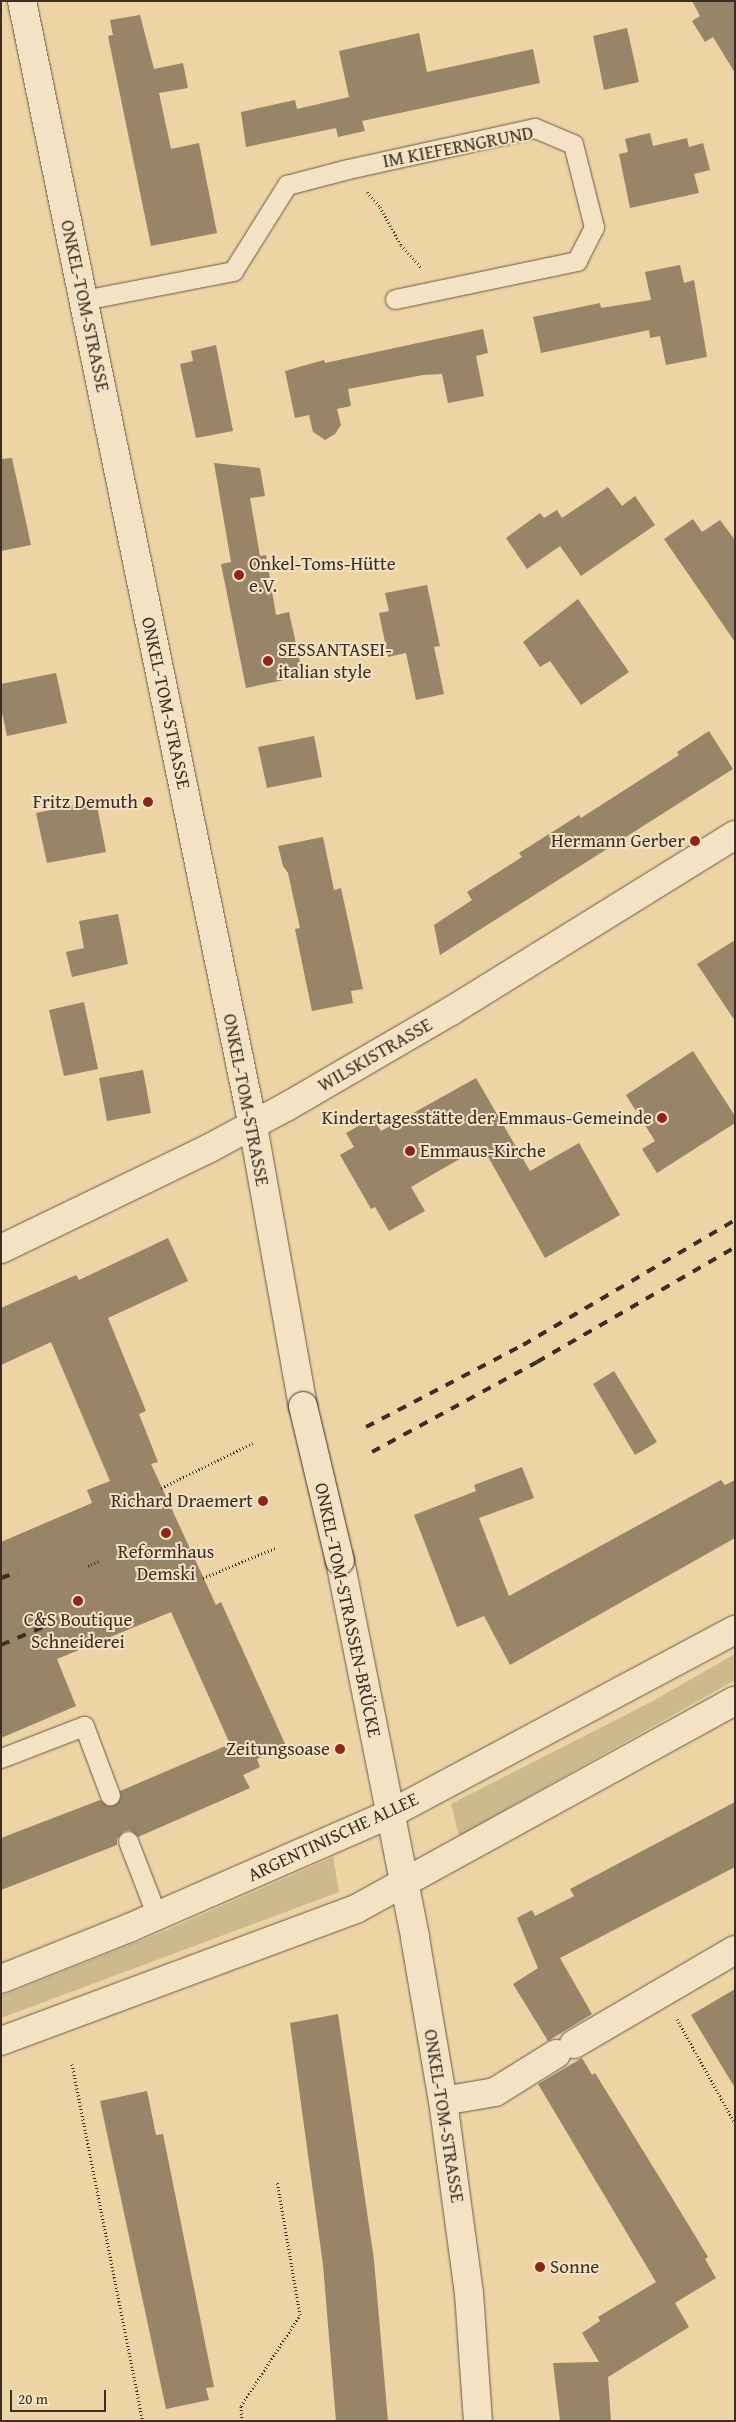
<!DOCTYPE html>
<meta charset="utf-8">
<style>
body{margin:0}
#map{position:relative;width:736px;height:2422px;overflow:hidden;background:#ecd4a4;font-family:"Gentium Book Plus",serif}
div>[style]{position:absolute}
.green>*{inset:0;background:#ceb88e}
.building>*{inset:0;background:#988467}
.path>*{height:3px;margin-top:-1.5px;transform-origin:0;background:repeating-linear-gradient(90deg,#3c2e25 0 1px,transparent 0 3.5px)}
.roads{filter:drop-shadow(0 0 1px #685845) drop-shadow(0 0 1px #685845)}
.lane>*{height:19px;margin:-9.5px;padding:0 9.5px;transform-origin:9.5px;border-radius:9.5px;background:#f3e3c4}
.street>*{height:28px;margin:-14px;padding:0 14px;transform-origin:14px;border-radius:14px;background:#f3e3c4}
.secondary>*{height:28px;margin:-14px;padding:0 14px;transform-origin:14px;border-radius:14px;background:#f3e3c4}
.rail>*{height:4px;margin-top:-2px;transform-origin:0;background:repeating-linear-gradient(90deg,#3c2e25 0 9px,transparent 0 18px)}
.bridges{filter:drop-shadow(0 0 1px #3c2e25) drop-shadow(0 0 1px #3c2e25)}
.secondary-bridge>*{height:28px;margin:-14px;padding:0 14px;transform-origin:14px;border-radius:14px;background:#f3e3c4}
.dots>*{width:14px;height:14px;translate:-50% -50%;box-sizing:border-box;border:2px solid #f3e3c4;border-radius:50%}
span{translate:-50% -50%;white-space:nowrap;text-align:center;line-height:1.15;-webkit-text-stroke:4px #f3e3c4;paint-order:stroke}
.street-label{font-size:19px;color:#3c2e25}
.poi-label{font-size:19px;color:#3c2e25}
.left{translate:0 -50%;text-align:left}
.right{translate:-100% -50%;text-align:right}
.frame{position:absolute;inset:0;border:2px solid #3c2e25;pointer-events:none}
.scale{position:absolute;left:10px;top:2390px;width:96px;height:22px;box-sizing:border-box;border:2px solid #3c2e25;border-top:0;padding-left:6px;font-size:15px;line-height:18px;white-space:nowrap;color:#3c2e25;-webkit-text-stroke:4px #f3e3c4;paint-order:stroke}
</style>
<div id="map">
<div class="green">
<div style="clip-path:polygon(735px 1654px,735px 1680px,459px 1836px,451px 1804px,653px 1701px)"></div>
<div style="clip-path:polygon(333px 1857px,339px 1892px,1px 2018px,1px 1996px,167px 1930px)"></div>
</div>
<div class="building">
<div style="clip-path:polygon(692px 1px,735px 1px,735px 73px,713px 37px,705px 42px,692px 21px,700px 16px)"></div>
<div style="clip-path:polygon(140px 15px,154px 69px,183px 63px,188px 88px,159px 93px,171px 149px,199px 143px,217px 233px,151px 246px,108px 36px,113px 35px,110px 20px)"></div>
<div style="clip-path:polygon(627px 28px,639px 82px,604px 90px,593px 36px)"></div>
<div style="clip-path:polygon(419px 33px,427px 72px,533px 49px,540px 83px,362px 121px,365px 131px,338px 137px,336px 128px,246px 147px,241px 112px,295px 100px,297px 109px,349px 97px,339px 51px)"></div>
<div style="clip-path:polygon(650px 133px,653px 146px,687px 138px,689px 147px,703px 143px,710px 170px,694px 174px,699px 193px,630px 208px,619px 154px,628px 152px,625px 139px)"></div>
<div style="clip-path:polygon(680px 265px,684px 283px,694px 280px,707px 357px,666px 365px,660px 336px,650px 338px,649px 330px,541px 353px,533px 317px,600px 303px,601px 308px,651px 300px,645px 272px)"></div>
<div style="clip-path:polygon(483px 329px,488px 353px,476px 356px,484px 396px,448px 403px,442px 374px,423px 375px,348px 389px,351px 406px,337px 409px,341px 425px,335px 434px,325px 440px,313px 432px,309px 415px,295px 418px,285px 371px,324px 360px,325px 363px)"></div>
<div style="clip-path:polygon(216px 345px,233px 431px,196px 438px,180px 364px,193px 361px,191px 351px)"></div>
<div style="clip-path:polygon(12px 458px,31px 545px,1px 551px,1px 459px)"></div>
<div style="clip-path:polygon(214px 463px,260px 468px,265px 496px,250px 498px,260px 556px,266px 555px,276px 615px,289px 612px,303px 676px,246px 688px,221px 564px,231px 562px)"></div>
<div style="clip-path:polygon(608px 487px,622px 506px,635px 496px,655px 525px,581px 576px,560px 546px,527px 569px,506px 538px,540px 513px,544px 518px,557px 510px,562px 518px)"></div>
<div style="clip-path:polygon(693px 519px,702px 532px,720px 520px,735px 540px,735px 642px,664px 539px)"></div>
<div style="clip-path:polygon(427px 585px,440px 646px,434px 647px,444px 694px,416px 700px,406px 653px,388px 657px,379px 613px,389px 611px,385px 593px)"></div>
<div style="clip-path:polygon(578px 599px,629px 672px,581px 705px,550px 661px,540px 667px,523px 642px)"></div>
<div style="clip-path:polygon(56px 673px,67px 723px,7px 736px,1px 708px,1px 684px)"></div>
<div style="clip-path:polygon(709px 731px,733px 769px,440px 955px,434px 925px,472px 900px,467px 892px,522px 857px,519px 853px,579px 815px,581px 818px,679px 755px,677px 752px)"></div>
<div style="clip-path:polygon(314px 736px,322px 777px,267px 788px,258px 747px)"></div>
<div style="clip-path:polygon(96px 801px,106px 852px,47px 863px,36px 813px)"></div>
<div style="clip-path:polygon(323px 837px,334px 890px,341px 888px,363px 989px,351px 991px,353px 1003px,312px 1011px,295px 929px,300px 928px,288px 873px,283px 866px,278px 846px)"></div>
<div style="clip-path:polygon(118px 914px,128px 964px,72px 977px,66px 952px,84px 948px,79px 921px)"></div>
<div style="clip-path:polygon(735px 940px,735px 1021px,697px 964px)"></div>
<div style="clip-path:polygon(84px 1002px,98px 1069px,64px 1076px,49px 1010px)"></div>
<div style="clip-path:polygon(693px 1051px,735px 1116px,735px 1123px,657px 1173px,642px 1149px,655px 1141px,626px 1095px)"></div>
<div style="clip-path:polygon(143px 1070px,151px 1113px,107px 1121px,99px 1078px)"></div>
<div style="clip-path:polygon(476px 1078px,530px 1171px,579px 1143px,620px 1215px,545px 1258px,482px 1146px,411px 1187px,425px 1211px,389px 1231px,375px 1207px,371px 1209px,340px 1155px,354px 1147px,346px 1133px,373px 1118px,381px 1131px)"></div>
<div style="clip-path:polygon(168px 1238px,188px 1281px,108px 1318px,146px 1411px,139px 1414px,158px 1462px,151px 1464px,216px 1605px,221px 1602px,286px 1746px,257px 1759px,260px 1767px,243px 1775px,250px 1788px,138px 1837px,130px 1830px,124px 1831px,117px 1839px,117px 1845px,1px 1890px,1px 1838px,100px 1800px,108px 1806px,114px 1805px,121px 1797px,120px 1791px,230px 1744px,171px 1612px,57px 1659px,76px 1706px,1px 1738px,1px 1542px,92px 1503px,87px 1490px,110px 1481px,51px 1342px,1px 1365px,1px 1308px,76px 1275px,79px 1280px)"></div>
<div style="clip-path:polygon(614px 1371px,657px 1442px,635px 1455px,593px 1384px)"></div>
<div style="clip-path:polygon(522px 1467px,534px 1498px,479px 1518px,509px 1596px,721px 1480px,725px 1485px,735px 1480px,735px 1538px,510px 1665px,484px 1616px,457px 1627px,414px 1515px,476px 1491px,474px 1485px)"></div>
<div style="clip-path:polygon(735px 1802px,735px 1867px,560px 1958px,592px 2014px,548px 2041px,513px 1984px,538px 1968px,517px 1918px,532px 1910px,535px 1916px,574px 1896px,570px 1889px)"></div>
<div style="clip-path:polygon(735px 1989px,735px 2088px,691px 2015px)"></div>
<div style="clip-path:polygon(338px 2014px,374px 2260px,388px 2421px,336px 2421px,323px 2265px,290px 2023px)"></div>
<div style="clip-path:polygon(582px 2058px,592px 2075px,595px 2073px,663px 2183px,708px 2257px,705px 2259px,716px 2278px,675px 2303px,689px 2327px,608px 2377px,611px 2421px,560px 2421px,553px 2363px,599px 2362px,582px 2333px,600px 2321px,598px 2317px,656px 2282px,538px 2084px)"></div>
<div style="clip-path:polygon(147px 2091px,156px 2135px,163px 2134px,214px 2387px,206px 2388px,209px 2400px,166px 2409px,100px 2101px)"></div>
</div>
<div class="path">
<div style="left:367px;top:192px;width:20px;rotate:49deg"></div>
<div style="left:380px;top:207px;width:43px;rotate:61.1deg"></div>
<div style="left:401px;top:245px;width:31px;rotate:48deg"></div>
<div style="left:161px;top:1488px;width:102px;rotate:-26.1deg"></div>
<div style="left:88px;top:1566px;width:12px;rotate:-24deg"></div>
<div style="left:203px;top:1578px;width:78px;rotate:-22.6deg"></div>
<div style="left:677px;top:2019px;width:119px;rotate:60.9deg"></div>
<div style="left:72px;top:2064px;width:364px;rotate:78.8deg"></div>
<div style="left:242px;top:2421px;width:15px;rotate:-94deg"></div>
<div style="left:241px;top:2406px;width:108px;rotate:-57deg"></div>
<div style="left:300px;top:2315px;width:136px;rotate:-99.7deg"></div>
</div>
<div class="roads">
<div class="lane">
<div style="left:83px;top:300px;width:153px;rotate:-10.9deg"></div>
<div style="left:233px;top:271px;width:102px;rotate:-57.9deg"></div>
<div style="left:287px;top:185px;width:63px;rotate:-14.7deg"></div>
<div style="left:348px;top:169px;width:191px;rotate:-12.4deg"></div>
<div style="left:535px;top:128px;width:41px;rotate:22.8deg"></div>
<div style="left:573px;top:144px;width:86px;rotate:75.8deg"></div>
<div style="left:594px;top:227px;width:38px;rotate:117deg"></div>
<div style="left:577px;top:261px;width:186px;rotate:168.2deg"></div>
<div style="left:1px;top:1758px;width:89px;rotate:-21.1deg"></div>
<div style="left:84px;top:1726px;width:74px;rotate:69.4deg"></div>
<div style="left:128px;top:1841px;width:80px;rotate:68.9deg"></div>
</div>
<div class="street">
<div style="left:1px;top:1249px;width:228px;rotate:-25.8deg"></div>
<div style="left:206px;top:1150px;width:91px;rotate:-28.3deg"></div>
<div style="left:286px;top:1107px;width:191px;rotate:-30.2deg"></div>
<div style="left:451px;top:1011px;width:334px;rotate:-31.8deg"></div>
<div style="left:574px;top:2044px;width:186px;rotate:-30.3deg"></div>
<div style="left:443px;top:2101px;width:53px;rotate:-9.8deg"></div>
<div style="left:495px;top:2092px;width:72px;rotate:-31.9deg"></div>
</div>
<div class="secondary">
<div style="left:22px;top:1px;width:1148px;rotate:78.4deg"></div>
<div style="left:253px;top:1126px;width:284px;rotate:79.9deg"></div>
<div style="left:340px;top:1561px;width:384px;rotate:78.7deg"></div>
<div style="left:415px;top:1938px;width:165px;rotate:80.3deg"></div>
<div style="left:443px;top:2101px;width:194px;rotate:82.3deg"></div>
<div style="left:469px;top:2293px;width:128px;rotate:86deg"></div>
<div style="left:1px;top:1979px;width:138px;rotate:-21.7deg"></div>
<div style="left:129px;top:1928px;width:285px;rotate:-23.6deg"></div>
<div style="left:390px;top:1814px;width:391px;rotate:-28.1deg"></div>
<div style="left:1px;top:2041px;width:379px;rotate:-20.4deg"></div>
<div style="left:356px;top:1909px;width:432px;rotate:-28.8deg"></div>
</div>
</div>
<div class="rail">
<div style="left:366px;top:1427px;width:177px;rotate:-27.6deg"></div>
<div style="left:523px;top:1345px;width:246px;rotate:-30.5deg"></div>
<div style="left:372px;top:1452px;width:188px;rotate:-28.6deg"></div>
<div style="left:537px;top:1362px;width:229px;rotate:-30.1deg"></div>
<div style="left:1px;top:1578px;width:18px;rotate:-19deg"></div>
<div style="left:1px;top:1645px;width:46px;rotate:-23.2deg"></div>
</div>
<div class="bridges">
<div class="secondary-bridge">
<div style="left:303px;top:1406px;width:159px;rotate:76.6deg"></div>
</div>
</div>
<div class="dots">
<div style="left:239px;top:575px;background:#8f2418"></div>
<div style="left:268px;top:661px;background:#8f2418"></div>
<div style="left:148px;top:802px;background:#8f2418"></div>
<div style="left:695px;top:841px;background:#8f2418"></div>
<div style="left:662px;top:1118px;background:#8f2418"></div>
<div style="left:410px;top:1151px;background:#8f2418"></div>
<div style="left:263px;top:1501px;background:#8f2418"></div>
<div style="left:166px;top:1533px;background:#8f2418"></div>
<div style="left:78px;top:1601px;background:#8f2418"></div>
<div style="left:340px;top:1749px;background:#8f2418"></div>
<div style="left:540px;top:2267px;background:#8f2418"></div>
</div>
<div class="street-label">
<span style="left:458px;top:147px;rotate:-11deg">IM KIEFERNGRUND</span>
<span style="left:85px;top:306px;rotate:78deg">ONKEL-TOM-STRASSE</span>
<span style="left:166px;top:703px;rotate:78deg">ONKEL-TOM-STRASSE</span>
<span style="left:375px;top:1055px;rotate:-30deg">WILSKISTRASSE</span>
<span style="left:246px;top:1100px;rotate:79deg">ONKEL-TOM-STRASSE</span>
<span style="left:348px;top:1610px;rotate:78deg">ONKEL-TOM-STRASSEN-BRÜCKE</span>
<span style="left:333px;top:1837px;rotate:-25deg">ARGENTINISCHE ALLEE</span>
<span style="left:444px;top:2116px;rotate:81deg">ONKEL-TOM-STRASSE</span>
</div>
<div class="poi-label">
<span class="left" style="left:249px;top:575px">Onkel-Toms-Hütte<br>e.V.</span>
<span class="left" style="left:278px;top:661px">SESSANTASEI-<br>italian style</span>
<span class="right" style="left:138px;top:802px">Fritz Demuth</span>
<span class="right" style="left:685px;top:841px">Hermann Gerber</span>
<span class="right" style="left:652px;top:1118px">Kindertagesstätte der Emmaus-Gemeinde</span>
<span class="left" style="left:420px;top:1151px">Emmaus-Kirche</span>
<span class="right" style="left:253px;top:1501px">Richard Draemert</span>
<span style="left:166px;top:1563px">Reformhaus<br>Demski</span>
<span style="left:78px;top:1631px">C&amp;S Boutique<br>Schneiderei</span>
<span class="right" style="left:330px;top:1749px">Zeitungsoase</span>
<span class="left" style="left:550px;top:2267px">Sonne</span>
</div>
<div class="frame"></div>
<div class="scale">20 m</div>
</div>
